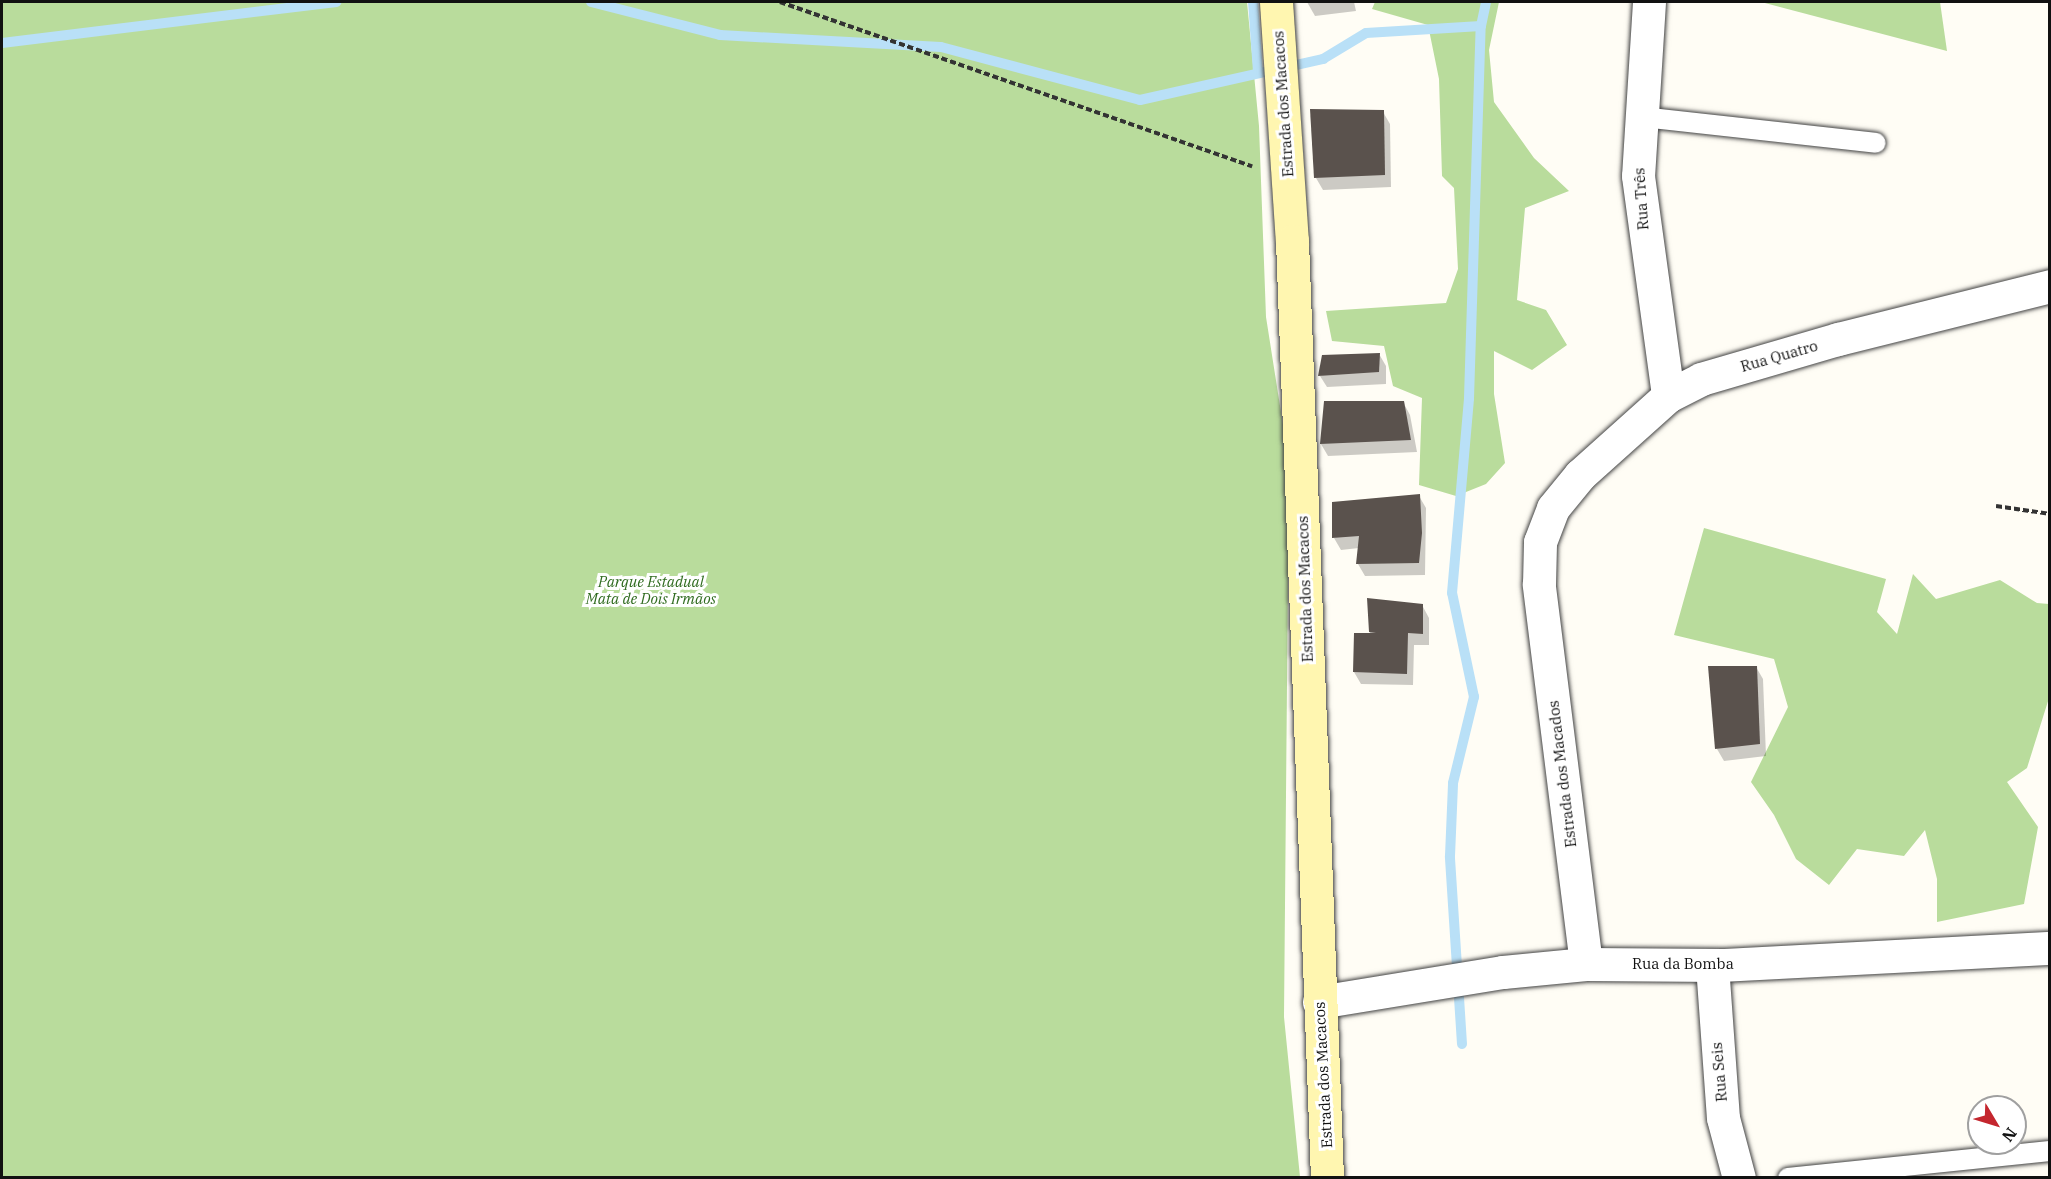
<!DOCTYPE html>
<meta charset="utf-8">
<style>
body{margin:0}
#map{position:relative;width:2051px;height:1179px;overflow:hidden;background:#fffdf5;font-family:"IBM Plex Serif",serif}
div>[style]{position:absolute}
.forest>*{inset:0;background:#b9dc9c}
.shadow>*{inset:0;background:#0003}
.stream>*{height:10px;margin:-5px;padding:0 5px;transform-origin:5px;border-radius:5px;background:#b9e0f7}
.building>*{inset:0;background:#5a524d}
.path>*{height:4px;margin-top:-2px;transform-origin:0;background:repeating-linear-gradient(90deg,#333 0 6px,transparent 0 9px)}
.roads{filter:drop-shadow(0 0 2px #444) drop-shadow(0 0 2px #444)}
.service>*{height:20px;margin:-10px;padding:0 10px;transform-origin:10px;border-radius:10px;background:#fff}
.minor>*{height:33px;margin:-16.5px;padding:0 16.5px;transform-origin:16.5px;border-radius:16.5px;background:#fff}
.secondary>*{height:33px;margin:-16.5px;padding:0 16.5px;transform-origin:16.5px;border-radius:16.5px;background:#fff6b0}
span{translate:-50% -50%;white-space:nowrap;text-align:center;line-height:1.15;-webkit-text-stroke:6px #fff;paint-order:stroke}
.street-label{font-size:15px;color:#111}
.park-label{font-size:15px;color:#2f6b1f;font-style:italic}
.frame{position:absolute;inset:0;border:3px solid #111;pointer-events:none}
.north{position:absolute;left:1967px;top:1095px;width:60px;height:60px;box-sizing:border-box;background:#fff;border:2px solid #a0a0a0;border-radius:50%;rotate:128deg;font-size:16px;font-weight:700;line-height:24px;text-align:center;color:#111}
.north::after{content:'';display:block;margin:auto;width:21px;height:27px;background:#c4262e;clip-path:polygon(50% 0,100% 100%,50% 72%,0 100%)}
</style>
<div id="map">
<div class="forest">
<div style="clip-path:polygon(2px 2px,1247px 2px,1259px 126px,1266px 317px,1289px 463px,1284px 1017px,1300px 1177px,2px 1178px)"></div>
<div style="clip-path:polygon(1375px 2px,1499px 2px,1489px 50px,1494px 102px,1534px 158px,1569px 191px,1525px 208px,1517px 300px,1546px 310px,1567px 345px,1532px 370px,1494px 351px,1494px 394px,1505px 463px,1486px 484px,1456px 496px,1419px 485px,1422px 398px,1393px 386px,1384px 346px,1332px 341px,1326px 311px,1446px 303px,1458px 269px,1454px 188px,1442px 176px,1439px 79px,1428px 25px,1372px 9px)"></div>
<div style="clip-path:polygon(1761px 2px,1940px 2px,1947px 51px)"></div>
<div style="clip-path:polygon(1704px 528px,1886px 579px,1877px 612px,1897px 634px,1913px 574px,1936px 599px,2000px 580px,2037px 603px,2049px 604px,2049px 698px,2027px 768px,2007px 782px,2038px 827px,2024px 904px,1937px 922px,1937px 879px,1925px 830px,1904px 856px,1857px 849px,1829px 885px,1796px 859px,1774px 815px,1751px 782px,1788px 707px,1774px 659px,1674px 635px)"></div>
</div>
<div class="shadow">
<div style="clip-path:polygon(1307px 2px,1354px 2px,1356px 11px,1315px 16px)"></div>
<div style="clip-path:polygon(1383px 112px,1390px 124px,1391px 187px,1323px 190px,1316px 178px)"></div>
<div style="clip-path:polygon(1379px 354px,1386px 366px,1386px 384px,1327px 387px,1320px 376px)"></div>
<div style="clip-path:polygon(1403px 402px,1410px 415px,1417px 452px,1328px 456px,1321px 444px)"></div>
<div style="clip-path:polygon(1419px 496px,1426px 508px,1425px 575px,1365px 576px,1358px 564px,1359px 548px,1341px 550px,1334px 538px)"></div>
<div style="clip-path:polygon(1369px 600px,1422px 605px,1429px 618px,1429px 645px,1414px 645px,1413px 685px,1361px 684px,1354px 672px,1370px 635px)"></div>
<div style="clip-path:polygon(1756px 667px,1763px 679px,1766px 756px,1724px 761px,1717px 749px)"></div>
</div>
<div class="stream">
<div style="left:591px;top:2px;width:133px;rotate:14.3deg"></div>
<div style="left:720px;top:35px;width:221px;rotate:3.1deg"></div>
<div style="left:941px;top:47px;width:206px;rotate:14.9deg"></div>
<div style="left:1140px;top:100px;width:188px;rotate:-12.6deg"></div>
<div style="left:1323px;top:59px;width:50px;rotate:-31.2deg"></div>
<div style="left:1366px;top:33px;width:115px;rotate:-3.5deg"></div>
<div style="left:1481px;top:26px;width:25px;rotate:-78deg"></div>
<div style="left:1253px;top:2px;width:70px;rotate:85.9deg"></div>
<div style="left:2px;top:43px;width:337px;rotate:-7deg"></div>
<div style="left:1462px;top:1044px;width:188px;rotate:-93.7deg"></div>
<div style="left:1450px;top:856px;width:73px;rotate:-87.6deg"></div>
<div style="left:1453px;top:783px;width:89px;rotate:-76.3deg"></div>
<div style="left:1474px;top:697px;width:106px;rotate:-101.9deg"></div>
<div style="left:1452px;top:593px;width:196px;rotate:-85deg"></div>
<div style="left:1469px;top:398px;width:372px;rotate:-88.2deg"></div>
</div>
<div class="building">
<div style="clip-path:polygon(1310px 109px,1384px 110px,1385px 175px,1314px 178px)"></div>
<div style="clip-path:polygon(1380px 353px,1379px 372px,1318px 376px,1322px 355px)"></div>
<div style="clip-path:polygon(1324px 401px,1404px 401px,1411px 440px,1320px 444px)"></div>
<div style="clip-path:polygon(1420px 494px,1422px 533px,1419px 563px,1356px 564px,1359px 536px,1332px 538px,1332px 502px)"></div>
<div style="clip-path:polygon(1367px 598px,1423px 604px,1423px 634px,1408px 633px,1407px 674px,1353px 672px,1354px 633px,1376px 633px,1369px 632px)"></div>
<div style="clip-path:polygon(1708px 666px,1757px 666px,1760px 744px,1715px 749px)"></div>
</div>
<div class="path">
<div style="left:780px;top:2px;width:500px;rotate:19.2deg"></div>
<div style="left:1996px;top:506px;width:55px;rotate:8.4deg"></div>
</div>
<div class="roads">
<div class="service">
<div style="left:1642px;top:117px;width:235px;rotate:6.3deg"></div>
<div style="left:1788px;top:1178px;width:263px;rotate:-5.9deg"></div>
</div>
<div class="minor">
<div style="left:1649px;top:2px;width:174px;rotate:93.6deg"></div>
<div style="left:1638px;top:176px;width:222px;rotate:82.2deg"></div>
<div style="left:1586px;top:964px;width:383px;rotate:-97.1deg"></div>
<div style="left:1539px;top:584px;width:42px;rotate:-88.6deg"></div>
<div style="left:1540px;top:542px;width:36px;rotate:-69deg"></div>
<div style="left:1553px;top:508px;width:43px;rotate:-50.7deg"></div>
<div style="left:1580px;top:475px;width:118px;rotate:-41.9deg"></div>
<div style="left:1668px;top:396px;width:37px;rotate:-27deg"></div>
<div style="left:1701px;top:379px;width:143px;rotate:-16.3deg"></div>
<div style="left:1838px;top:339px;width:219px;rotate:-14deg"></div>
<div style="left:1712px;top:965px;width:153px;rotate:85.9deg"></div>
<div style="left:1723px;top:1118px;width:62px;rotate:75.1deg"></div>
<div style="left:1319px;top:1002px;width:186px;rotate:-9.3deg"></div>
<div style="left:1503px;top:972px;width:83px;rotate:-5.5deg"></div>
<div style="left:1586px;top:964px;width:136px;rotate:0.4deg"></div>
<div style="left:1722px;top:965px;width:328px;rotate:-3deg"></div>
</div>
<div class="secondary">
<div style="left:1276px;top:2px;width:240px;rotate:86.2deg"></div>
<div style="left:1292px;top:241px;width:938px;rotate:87.86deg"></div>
</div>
</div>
<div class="street-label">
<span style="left:1283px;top:104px;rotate:-94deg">Estrada dos Macacos</span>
<span style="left:1641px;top:199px;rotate:-94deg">Rua Três</span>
<span style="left:1779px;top:356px;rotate:-16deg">Rua Quatro</span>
<span style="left:1305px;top:589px;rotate:-92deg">Estrada dos Macacos</span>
<span style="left:1562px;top:774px;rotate:-97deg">Estrada dos Macados</span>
<span style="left:1683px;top:964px">Rua da Bomba</span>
<span style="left:1719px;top:1072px;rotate:-95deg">Rua Seis</span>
<span style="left:1323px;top:1075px;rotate:-93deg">Estrada dos Macacos</span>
</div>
<div class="park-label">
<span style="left:651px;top:590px">Parque Estadual<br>Mata de Dois Irmãos</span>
</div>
<div class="frame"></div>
<div class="north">N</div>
</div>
